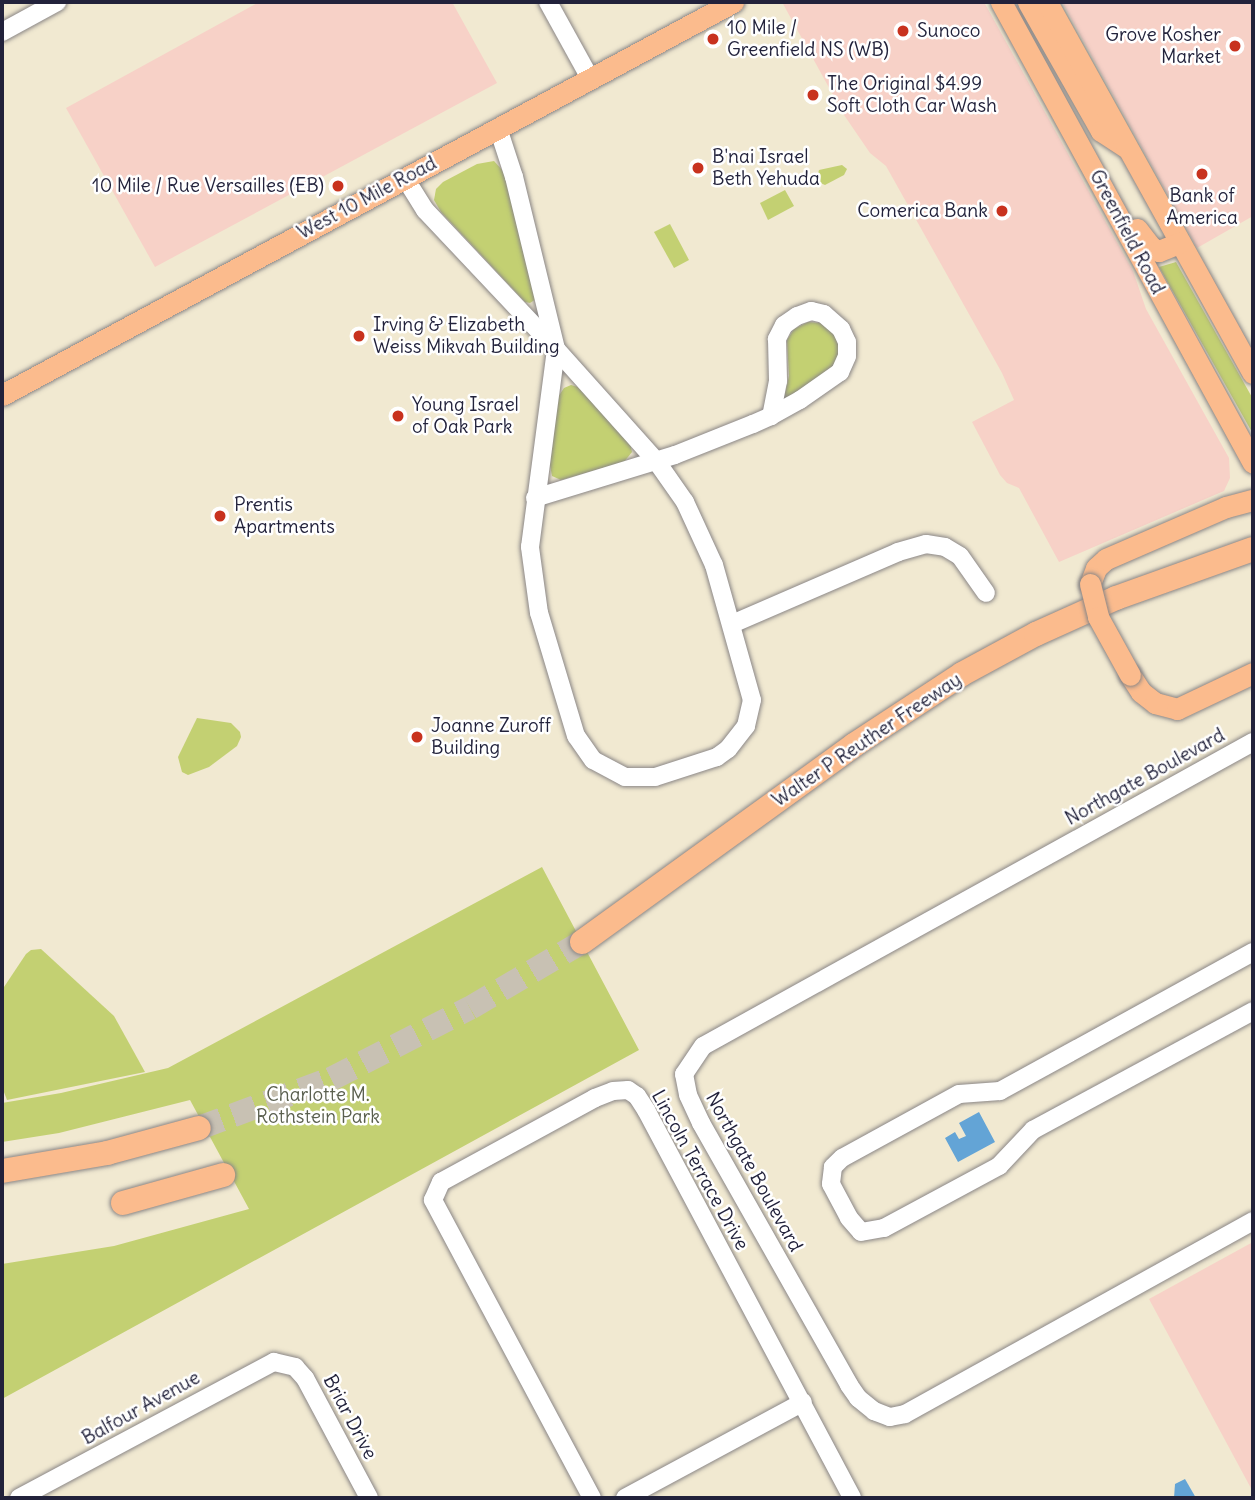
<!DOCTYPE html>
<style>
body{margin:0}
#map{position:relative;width:1255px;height:1500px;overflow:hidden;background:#f1e9d1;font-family:Delius,sans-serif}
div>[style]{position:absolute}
.built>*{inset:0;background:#f7d1c7}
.green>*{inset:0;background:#c3d072}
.water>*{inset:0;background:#63a4d6}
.highway-tunnel>*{height:24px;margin-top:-12px;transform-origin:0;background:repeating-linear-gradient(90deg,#c8c1b3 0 24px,transparent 0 36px)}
.roads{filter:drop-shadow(0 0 2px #8a8686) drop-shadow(0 0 2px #8a8686)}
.minor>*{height:18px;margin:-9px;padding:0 9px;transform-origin:9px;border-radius:9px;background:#fff}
.major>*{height:21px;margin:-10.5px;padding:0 10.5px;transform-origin:10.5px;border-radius:10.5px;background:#fbbb8d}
.highway>*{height:24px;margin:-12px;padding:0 12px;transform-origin:12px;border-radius:12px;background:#fbbb8d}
.bridges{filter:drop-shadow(0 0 2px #8a8686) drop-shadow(0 0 2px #8a8686)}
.major-bridge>*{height:21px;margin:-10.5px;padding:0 10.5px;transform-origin:10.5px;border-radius:10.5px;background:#fbbb8d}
.dots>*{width:19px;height:19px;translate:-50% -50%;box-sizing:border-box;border:4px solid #fff;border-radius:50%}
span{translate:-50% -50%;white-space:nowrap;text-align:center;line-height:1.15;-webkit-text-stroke:5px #fff;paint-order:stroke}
.poi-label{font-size:19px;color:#22223b}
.left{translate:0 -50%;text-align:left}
.right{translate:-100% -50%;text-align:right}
.street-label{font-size:19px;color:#22223b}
.park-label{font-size:19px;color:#5a5f4e}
.frame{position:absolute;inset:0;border:4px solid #22223b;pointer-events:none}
</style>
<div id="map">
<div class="built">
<div style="clip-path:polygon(259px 2px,452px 2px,497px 83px,155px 267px,66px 108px)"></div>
<div style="clip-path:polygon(782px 2px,984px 2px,1133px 271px,1146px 309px,1229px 458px,1230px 478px,1224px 491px,1059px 562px,1019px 488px,1007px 483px,1000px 475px,972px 422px,1014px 400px,1002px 373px,886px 166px,870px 153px,844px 115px)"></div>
<div style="clip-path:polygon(1062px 2px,1253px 2px,1253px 216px,1197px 248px)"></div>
<div style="clip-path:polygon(1253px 1242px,1253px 1492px,1149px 1299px)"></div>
</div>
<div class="green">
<div style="clip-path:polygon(494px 161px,504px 172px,536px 299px,530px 303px,525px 302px,441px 212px,434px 200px,436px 189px,443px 182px,477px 164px)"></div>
<div style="clip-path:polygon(842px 165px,847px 169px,844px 175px,825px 185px,816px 181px,819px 170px)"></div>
<div style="clip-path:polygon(785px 190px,794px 206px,768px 220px,760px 203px)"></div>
<div style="clip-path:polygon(670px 224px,689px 260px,674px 268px,654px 232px)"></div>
<div style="clip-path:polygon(1176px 262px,1253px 399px,1253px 434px,1159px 267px)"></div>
<div style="clip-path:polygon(808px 322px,821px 323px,834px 332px,841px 350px,836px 364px,788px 400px,784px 398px,789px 376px,787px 340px,794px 329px)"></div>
<div style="clip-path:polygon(571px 385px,578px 387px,630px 443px,632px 452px,624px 462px,561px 480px,552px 476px,550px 465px,558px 397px,564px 388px)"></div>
<div style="clip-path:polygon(197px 718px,231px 723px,240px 732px,241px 737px,237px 746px,209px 767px,188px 775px,182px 772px,178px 757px)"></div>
<div style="clip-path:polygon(542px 867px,639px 1050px,2px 1399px,2px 1264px,114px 1246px,249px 1209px,190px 1100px,59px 1133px,2px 1142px,2px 1103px,61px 1093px,168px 1068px)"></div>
<div style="clip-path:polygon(41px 949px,114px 1016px,145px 1072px,7px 1100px,2px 1087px,2px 990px,26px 954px,31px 950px)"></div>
</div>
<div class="water">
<div style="clip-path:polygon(979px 1112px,995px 1142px,958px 1162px,945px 1138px,955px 1132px,959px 1139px,966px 1136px,959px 1123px)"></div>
<div style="clip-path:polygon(1185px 1479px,1196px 1498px,1174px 1498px,1175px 1484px)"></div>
</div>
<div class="highway-tunnel">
<div style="left:199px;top:1128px;width:141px;rotate:-20.4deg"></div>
<div style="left:331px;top:1079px;width:156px;rotate:-27.1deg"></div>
<div style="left:470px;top:1008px;width:130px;rotate:-30.5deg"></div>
</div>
<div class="roads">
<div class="minor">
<div style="left:548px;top:2px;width:87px;rotate:61.1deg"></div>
<div style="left:2px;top:32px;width:63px;rotate:-28.6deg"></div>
<div style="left:405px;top:178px;width:38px;rotate:58deg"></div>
<div style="left:425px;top:210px;width:191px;rotate:46.7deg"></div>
<div style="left:556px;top:349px;width:152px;rotate:48.2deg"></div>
<div style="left:657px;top:462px;width:49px;rotate:55deg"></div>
<div style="left:685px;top:502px;width:69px;rotate:65.3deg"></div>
<div style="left:714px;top:565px;width:140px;rotate:74.3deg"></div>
<div style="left:752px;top:700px;width:27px;rotate:103deg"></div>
<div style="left:746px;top:726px;width:29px;rotate:128deg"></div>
<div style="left:728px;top:749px;width:14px;rotate:144deg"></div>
<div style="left:717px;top:757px;width:65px;rotate:162.1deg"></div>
<div style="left:655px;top:777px;width:30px;rotate:180deg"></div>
<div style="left:625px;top:777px;width:36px;rotate:-152deg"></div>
<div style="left:593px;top:760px;width:29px;rotate:-125deg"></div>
<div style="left:576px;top:736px;width:128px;rotate:-106.7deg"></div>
<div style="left:539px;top:613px;width:67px;rotate:-97.8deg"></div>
<div style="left:530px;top:547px;width:200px;rotate:-82.5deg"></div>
<div style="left:556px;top:349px;width:177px;rotate:-103.7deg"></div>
<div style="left:514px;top:177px;width:52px;rotate:-108.1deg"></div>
<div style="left:535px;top:498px;width:146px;rotate:-17.1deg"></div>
<div style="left:675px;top:455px;width:84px;rotate:-21.7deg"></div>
<div style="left:753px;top:424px;width:20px;rotate:-24deg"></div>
<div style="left:771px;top:416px;width:33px;rotate:-29deg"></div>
<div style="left:800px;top:400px;width:49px;rotate:-35deg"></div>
<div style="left:840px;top:372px;width:17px;rotate:-66deg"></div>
<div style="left:847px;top:356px;width:14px;rotate:-90deg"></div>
<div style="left:847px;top:342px;width:14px;rotate:-115deg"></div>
<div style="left:841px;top:329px;width:23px;rotate:-139deg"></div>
<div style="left:824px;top:314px;width:13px;rotate:-167deg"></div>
<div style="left:811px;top:311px;width:15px;rotate:160deg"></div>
<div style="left:797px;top:316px;width:16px;rotate:145deg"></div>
<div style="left:784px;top:325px;width:16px;rotate:117deg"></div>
<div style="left:777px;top:339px;width:42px;rotate:88.6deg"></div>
<div style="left:778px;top:381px;width:36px;rotate:101deg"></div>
<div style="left:732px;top:624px;width:181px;rotate:-23.4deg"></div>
<div style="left:898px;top:552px;width:29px;rotate:-16deg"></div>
<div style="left:926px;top:544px;width:19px;rotate:9deg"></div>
<div style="left:945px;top:547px;width:17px;rotate:31deg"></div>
<div style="left:960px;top:556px;width:45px;rotate:54.9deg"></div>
<div style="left:1253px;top:742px;width:628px;rotate:151.07deg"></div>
<div style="left:703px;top:1046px;width:34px;rotate:124deg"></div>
<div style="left:684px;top:1074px;width:21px;rotate:79deg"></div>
<div style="left:688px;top:1095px;width:31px;rotate:65deg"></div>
<div style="left:701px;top:1123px;width:301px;rotate:60.5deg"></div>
<div style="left:849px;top:1385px;width:16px;rotate:55deg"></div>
<div style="left:858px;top:1398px;width:21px;rotate:39deg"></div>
<div style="left:874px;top:1411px;width:17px;rotate:21deg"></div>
<div style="left:890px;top:1417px;width:15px;rotate:-11deg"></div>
<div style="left:905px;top:1414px;width:398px;rotate:-29deg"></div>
<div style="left:1253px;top:952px;width:289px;rotate:151.2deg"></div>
<div style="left:1000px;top:1091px;width:41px;rotate:175.8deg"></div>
<div style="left:959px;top:1094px;width:133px;rotate:151.3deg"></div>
<div style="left:842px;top:1158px;width:13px;rotate:135deg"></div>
<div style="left:833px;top:1167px;width:17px;rotate:97deg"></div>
<div style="left:831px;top:1184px;width:38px;rotate:62deg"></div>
<div style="left:849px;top:1218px;width:18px;rotate:49deg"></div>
<div style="left:861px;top:1232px;width:23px;rotate:-10deg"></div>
<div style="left:884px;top:1228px;width:131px;rotate:-28.3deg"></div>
<div style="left:999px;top:1166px;width:50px;rotate:-46.6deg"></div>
<div style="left:1033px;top:1130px;width:250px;rotate:-28.4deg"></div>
<div style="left:19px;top:1498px;width:289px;rotate:-28.1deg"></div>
<div style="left:274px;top:1362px;width:22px;rotate:13deg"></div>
<div style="left:295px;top:1367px;width:15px;rotate:48deg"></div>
<div style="left:305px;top:1378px;width:136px;rotate:61.9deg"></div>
<div style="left:592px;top:1498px;width:338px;rotate:-118.1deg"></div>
<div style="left:433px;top:1200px;width:20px;rotate:-66deg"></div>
<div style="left:441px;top:1182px;width:175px;rotate:-28.6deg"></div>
<div style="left:595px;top:1098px;width:19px;rotate:-21deg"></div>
<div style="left:613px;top:1091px;width:15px;rotate:-4deg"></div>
<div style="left:628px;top:1090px;width:11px;rotate:34deg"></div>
<div style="left:637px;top:1096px;width:17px;rotate:57deg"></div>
<div style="left:646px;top:1110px;width:439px;rotate:62deg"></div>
<div style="left:625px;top:1498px;width:202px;rotate:-28.3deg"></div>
</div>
<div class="major">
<div style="left:1001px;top:2px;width:525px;rotate:61.34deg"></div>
<div style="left:1028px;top:2px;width:148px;rotate:60.5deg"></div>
<div style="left:1101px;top:131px;width:31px;rotate:33deg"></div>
<div style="left:1047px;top:2px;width:424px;rotate:61deg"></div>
<div style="left:1137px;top:229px;width:23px;rotate:52deg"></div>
<div style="left:1151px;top:247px;width:9px;rotate:27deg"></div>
<div style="left:1159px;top:251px;width:22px;rotate:-22deg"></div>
<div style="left:2px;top:395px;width:830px;rotate:-28.26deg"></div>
<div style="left:1090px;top:584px;width:17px;rotate:-69deg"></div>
<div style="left:1096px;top:568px;width:13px;rotate:-42deg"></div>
<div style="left:1106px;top:559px;width:131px;rotate:-23.4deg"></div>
<div style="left:1226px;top:507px;width:28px;rotate:-15deg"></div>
<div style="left:1130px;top:675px;width:20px;rotate:57deg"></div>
<div style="left:1141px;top:692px;width:18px;rotate:38deg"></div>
<div style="left:1155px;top:703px;width:23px;rotate:15deg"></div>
<div style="left:1177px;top:709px;width:84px;rotate:-25.3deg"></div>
</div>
<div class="highway">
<div style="left:582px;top:942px;width:336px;rotate:-35.9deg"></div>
<div style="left:854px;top:745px;width:129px;rotate:-33.3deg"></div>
<div style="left:962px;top:674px;width:84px;rotate:-28.4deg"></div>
<div style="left:1036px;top:634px;width:88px;rotate:-24.2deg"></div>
<div style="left:1116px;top:598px;width:145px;rotate:-19.7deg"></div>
<div style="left:2px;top:1171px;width:107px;rotate:-9.7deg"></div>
<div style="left:107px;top:1153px;width:95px;rotate:-15.2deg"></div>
<div style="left:123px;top:1203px;width:104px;rotate:-15.6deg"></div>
</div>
</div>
<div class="bridges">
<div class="major-bridge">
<div style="left:1090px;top:584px;width:34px;rotate:76deg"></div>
<div style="left:1098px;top:617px;width:66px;rotate:61.1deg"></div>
</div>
</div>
<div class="dots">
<div style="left:903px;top:31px;background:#c8321e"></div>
<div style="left:713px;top:39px;background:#c8321e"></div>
<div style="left:1235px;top:46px;background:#c8321e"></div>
<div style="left:813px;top:95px;background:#c8321e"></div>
<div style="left:698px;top:168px;background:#c8321e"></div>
<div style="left:1202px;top:174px;background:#c8321e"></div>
<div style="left:338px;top:186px;background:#c8321e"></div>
<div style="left:1002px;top:211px;background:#c8321e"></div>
<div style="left:359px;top:336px;background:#c8321e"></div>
<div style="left:398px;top:416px;background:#c8321e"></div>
<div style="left:220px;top:516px;background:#c8321e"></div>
<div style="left:417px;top:737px;background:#c8321e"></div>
</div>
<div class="poi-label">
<span class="left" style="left:727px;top:39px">10 Mile /<br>Greenfield NS (WB)</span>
<span class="left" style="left:917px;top:31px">Sunoco</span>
<span class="right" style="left:1221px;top:46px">Grove Kosher<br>Market</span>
<span class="left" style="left:827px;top:95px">The Original $4.99<br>Soft Cloth Car Wash</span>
<span class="left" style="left:712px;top:168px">B'nai Israel<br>Beth Yehuda</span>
<span class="right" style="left:324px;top:186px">10 Mile / Rue Versailles (EB)</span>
<span style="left:1202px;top:207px">Bank of<br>America</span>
<span class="right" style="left:988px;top:211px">Comerica Bank</span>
<span class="left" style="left:373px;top:336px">Irving &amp; Elizabeth<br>Weiss Mikvah Building</span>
<span class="left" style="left:412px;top:416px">Young Israel<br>of Oak Park</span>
<span class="left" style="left:234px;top:516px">Prentis<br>Apartments</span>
<span class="left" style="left:431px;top:737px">Joanne Zuroff<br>Building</span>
</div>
<div class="street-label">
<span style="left:367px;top:198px;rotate:-28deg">West 10 Mile Road</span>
<span style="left:1127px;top:232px;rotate:62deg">Greenfield Road</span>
<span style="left:867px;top:740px;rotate:-34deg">Walter P Reuther Freeway</span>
<span style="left:1145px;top:777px;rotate:-29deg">Northgate Boulevard</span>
<span style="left:700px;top:1170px;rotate:61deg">Lincoln Terrace Drive</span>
<span style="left:754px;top:1172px;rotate:61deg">Northgate Boulevard</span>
<span style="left:141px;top:1408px;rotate:-29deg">Balfour Avenue</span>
<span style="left:350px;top:1417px;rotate:62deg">Briar Drive</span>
</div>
<div class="park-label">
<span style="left:318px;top:1106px">Charlotte M.<br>Rothstein Park</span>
</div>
<div class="frame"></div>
</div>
